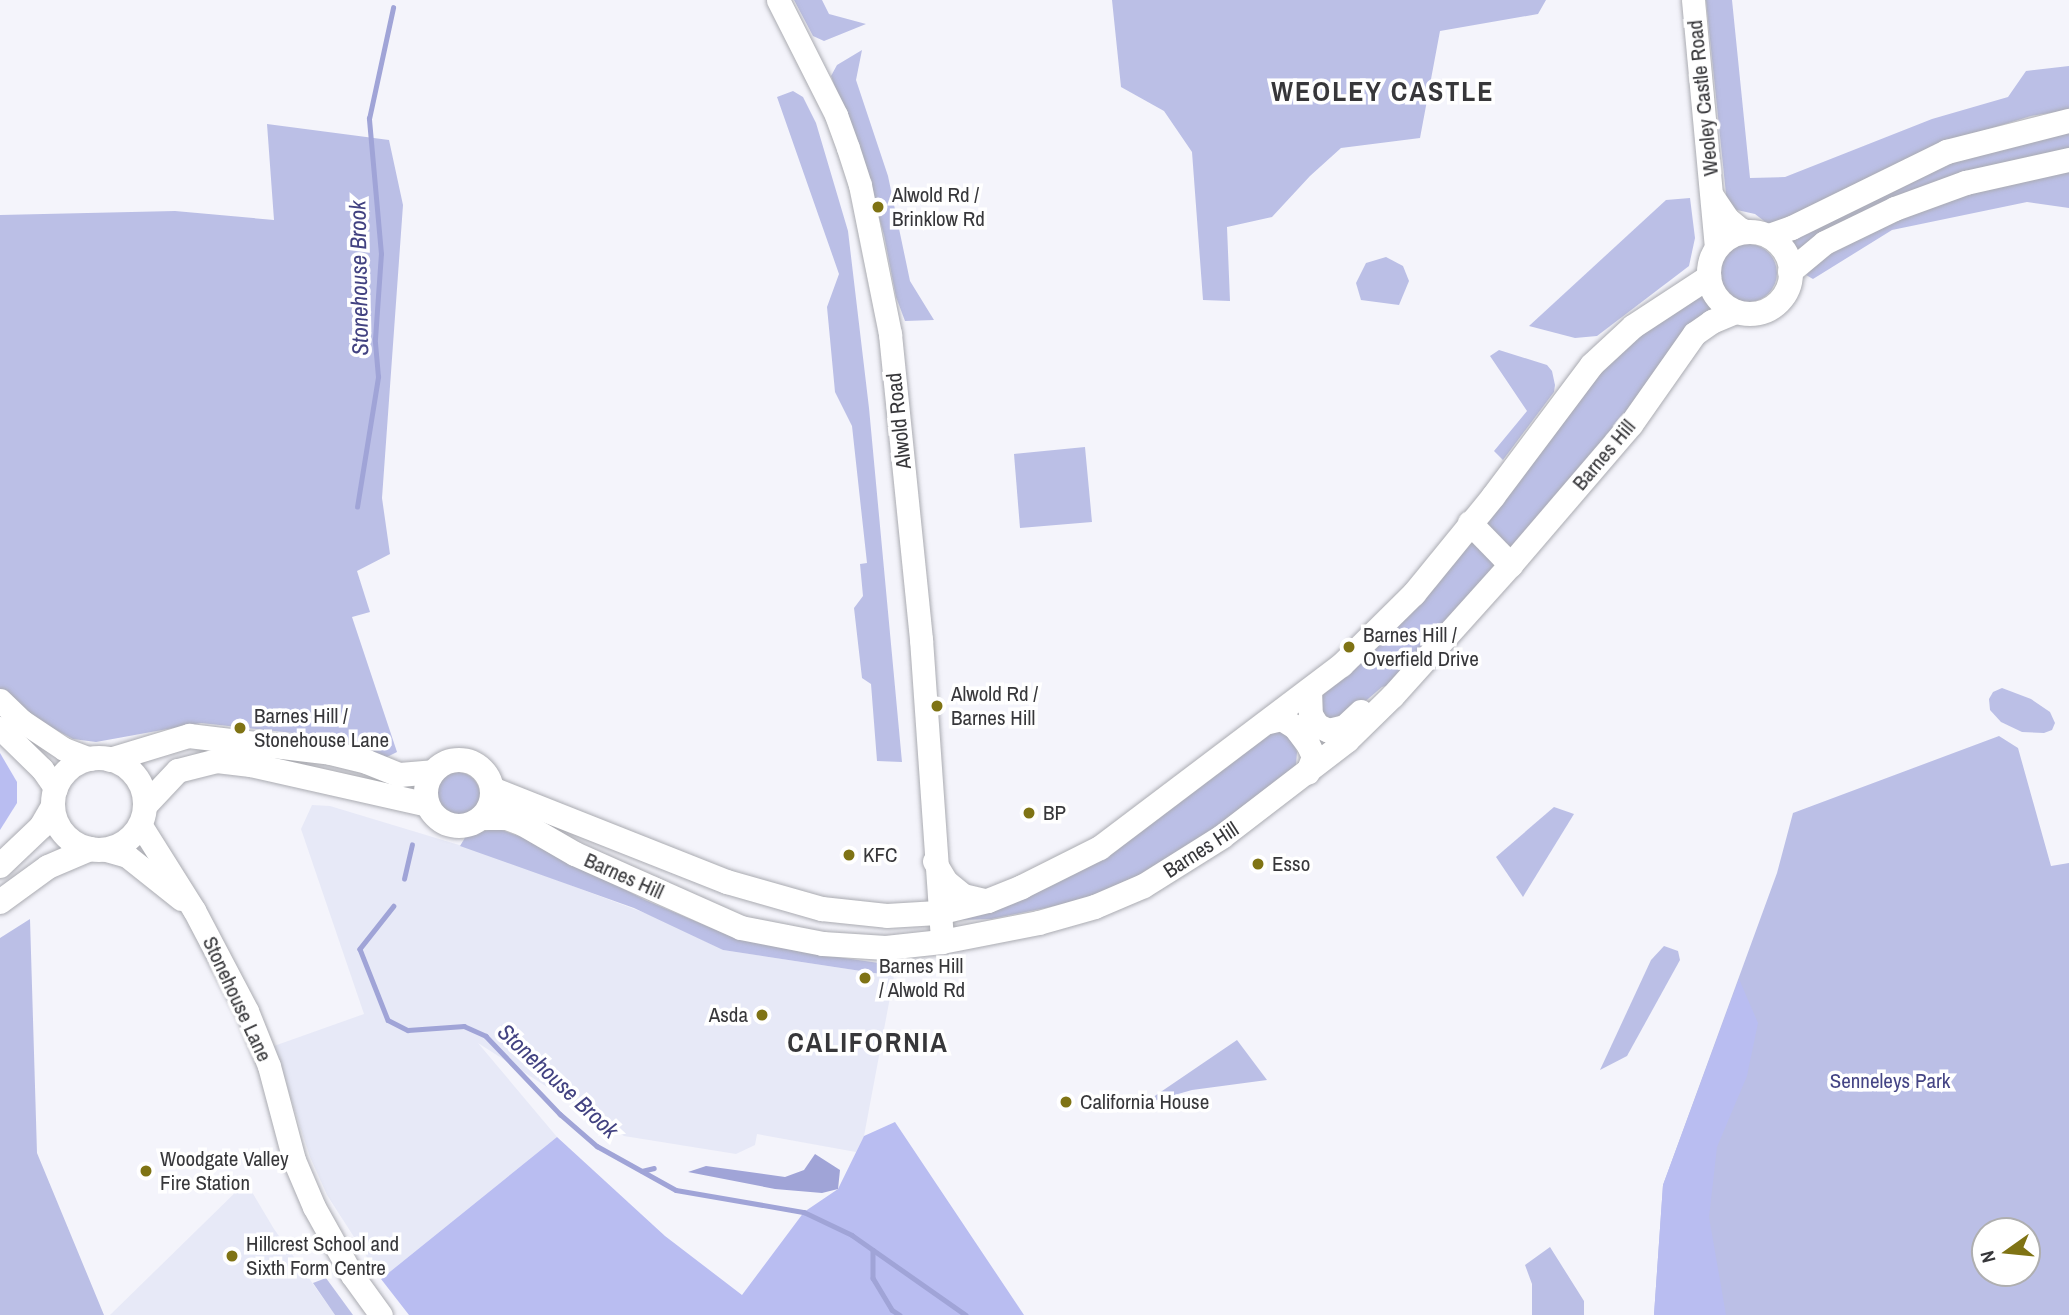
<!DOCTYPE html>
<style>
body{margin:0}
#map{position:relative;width:2069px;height:1315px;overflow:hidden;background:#f4f4fb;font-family:"Archivo Narrow",sans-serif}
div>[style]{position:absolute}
.built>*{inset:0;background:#e7e9f7}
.green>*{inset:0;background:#bbbfe6}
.round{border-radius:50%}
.forest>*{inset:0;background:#b9bdf1}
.water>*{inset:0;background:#a0a4d7}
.stream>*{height:4.5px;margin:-2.25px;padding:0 2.25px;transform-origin:2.25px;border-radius:2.25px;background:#a0a4d7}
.roads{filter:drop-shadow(0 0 2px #aaabb1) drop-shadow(0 0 2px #aaabb1)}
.tertiary>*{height:23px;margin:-11.5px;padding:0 11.5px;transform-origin:11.5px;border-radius:11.5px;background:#fff}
.secondary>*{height:24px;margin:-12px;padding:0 12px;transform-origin:12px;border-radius:12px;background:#fff}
.secondary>.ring{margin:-12px;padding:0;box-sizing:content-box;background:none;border:24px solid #fff;border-radius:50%}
.dots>*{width:19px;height:19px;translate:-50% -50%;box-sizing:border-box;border:4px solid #fff;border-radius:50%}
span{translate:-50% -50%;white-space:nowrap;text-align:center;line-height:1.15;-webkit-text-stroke:7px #fff;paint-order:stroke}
.street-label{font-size:21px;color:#37373a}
.poi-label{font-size:21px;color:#37373a}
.left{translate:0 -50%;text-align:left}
.right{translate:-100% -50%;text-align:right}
.park-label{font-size:21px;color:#454585}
.water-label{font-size:23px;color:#424281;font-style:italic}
.district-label{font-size:28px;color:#37373a;font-weight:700;letter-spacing:2px}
.north{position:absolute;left:1971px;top:1217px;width:70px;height:70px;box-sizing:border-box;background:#fff;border:2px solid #afafb0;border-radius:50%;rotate:255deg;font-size:19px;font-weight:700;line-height:28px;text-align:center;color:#37373a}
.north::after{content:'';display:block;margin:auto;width:24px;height:32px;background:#7f7314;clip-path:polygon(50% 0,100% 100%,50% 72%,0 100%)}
</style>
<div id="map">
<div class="built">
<div style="clip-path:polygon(312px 805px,330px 806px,479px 851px,658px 918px,723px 950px,894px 976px,864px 1136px,856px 1152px,757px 1134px,755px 1145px,736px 1154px,624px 1136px,478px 1043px,557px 1137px,381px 1279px,327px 1195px,310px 1157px,274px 1046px,364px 1014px,301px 829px)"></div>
<div style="clip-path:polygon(246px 1182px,274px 1229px,335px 1315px,110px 1315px)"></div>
</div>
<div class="green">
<div style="clip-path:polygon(794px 0,822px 0,829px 14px,866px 24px,824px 41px,813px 36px)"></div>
<div style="clip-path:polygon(1112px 0,1546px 0,1538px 14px,1440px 31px,1420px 138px,1341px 148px,1310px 176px,1272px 217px,1227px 227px,1230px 301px,1203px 300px,1192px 152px,1164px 111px,1121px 87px)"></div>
<div style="clip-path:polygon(1706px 0,1732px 0,1750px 178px,1785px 177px,1932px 119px,2008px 97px,2026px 71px,2069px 66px,2069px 110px,2031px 116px,1966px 136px,1790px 218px,1768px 224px,1755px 214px,1737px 210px,1727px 204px)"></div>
<div style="clip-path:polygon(862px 50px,856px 80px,888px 176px,910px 281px,934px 320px,905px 321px,896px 297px,884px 235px,866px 172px,831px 76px,837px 65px)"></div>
<div style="clip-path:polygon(793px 91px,803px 97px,816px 123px,848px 231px,869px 408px,902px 762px,877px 761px,871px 684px,862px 678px,854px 608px,863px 596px,860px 564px,867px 563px,852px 426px,835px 392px,827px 307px,839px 274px,777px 97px)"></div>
<div style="clip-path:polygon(267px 124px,389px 140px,403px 205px,382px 498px,390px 554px,357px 571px,370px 612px,352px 617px,397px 752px,383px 759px,293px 733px,201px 723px,96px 742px,73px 739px,17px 709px,0 693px,0 215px,175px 211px,274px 220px)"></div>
<div style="clip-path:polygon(2069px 128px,2069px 148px,1811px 241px,1792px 254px,1782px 240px,1944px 158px)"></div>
<div style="clip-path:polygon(2069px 170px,2069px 208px,2027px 202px,1892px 230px,1813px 279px,1806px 275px,1838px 243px,1968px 187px)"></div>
<div style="clip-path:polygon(1690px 198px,1695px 238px,1689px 266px,1597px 336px,1575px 338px,1529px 326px,1666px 200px)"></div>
<div class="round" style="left:1719px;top:244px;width:58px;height:58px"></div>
<div style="clip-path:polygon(1386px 257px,1403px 266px,1409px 281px,1399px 305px,1361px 300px,1356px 283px,1366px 263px)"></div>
<div style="clip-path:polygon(1701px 290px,1714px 310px,1609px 438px,1394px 684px,1382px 687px,1341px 722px,1327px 721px,1318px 701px,1605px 361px)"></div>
<div style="clip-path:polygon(1499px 350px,1547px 365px,1552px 371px,1555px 385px,1554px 392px,1503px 460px,1494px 451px,1527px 411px,1490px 356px)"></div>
<div style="clip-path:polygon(1085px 447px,1092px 522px,1020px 528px,1014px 454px)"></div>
<div style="clip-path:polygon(2002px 688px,2031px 699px,2050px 712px,2055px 723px,2052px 730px,2044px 733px,2022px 732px,2001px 722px,1990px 710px,1989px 699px,1993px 692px)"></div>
<div style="clip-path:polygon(1269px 729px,1282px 730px,1293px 742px,1297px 752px,1296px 765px,1217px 828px,1152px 869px,1093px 896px,1065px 904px,991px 919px,961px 920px)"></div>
<div style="clip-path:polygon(evenodd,1999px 736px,2018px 748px,2051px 866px,2069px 863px,2069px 1315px,1654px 1315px,1663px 1185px,1777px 873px,1793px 813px,1999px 736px,1985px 1231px,2027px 1231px,2027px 1273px,1985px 1273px,1985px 1231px)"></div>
<div class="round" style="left:434px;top:772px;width:46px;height:46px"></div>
<div style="clip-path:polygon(1554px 807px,1574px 814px,1523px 897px,1496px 857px)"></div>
<div style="clip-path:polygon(496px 828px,532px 841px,645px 900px,721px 932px,830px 956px,893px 965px,894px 976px,723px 950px,634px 908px,460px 846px,466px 836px)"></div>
<div style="clip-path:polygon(30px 919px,37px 1153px,104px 1315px,0 1315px,0 938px)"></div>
<div style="clip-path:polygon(1664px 946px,1678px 951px,1680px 960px,1627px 1056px,1600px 1070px,1651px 960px)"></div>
<div style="clip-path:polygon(1237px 1040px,1267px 1080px,1192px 1090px,1143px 1104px)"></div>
<div style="clip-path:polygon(1550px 1247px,1584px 1301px,1584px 1315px,1532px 1315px,1532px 1284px,1525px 1265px)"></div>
<div style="clip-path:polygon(326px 1278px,353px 1315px,335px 1315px,313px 1283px)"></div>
</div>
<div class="forest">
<div style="clip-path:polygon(0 753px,17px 782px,17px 803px,0 830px)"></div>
<div style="clip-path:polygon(1739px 979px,1758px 1023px,1747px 1076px,1717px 1147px,1709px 1217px,1726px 1315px,1654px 1315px,1663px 1185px)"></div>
<div style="clip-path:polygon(895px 1122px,1024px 1315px,409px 1315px,381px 1279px,557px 1137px,665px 1236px,742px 1295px,804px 1212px,838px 1189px,864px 1136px)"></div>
</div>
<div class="water">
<div style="clip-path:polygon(815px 1154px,840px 1170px,838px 1189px,822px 1193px,775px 1189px,688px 1172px,706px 1166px,785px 1177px,804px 1170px)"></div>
</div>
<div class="stream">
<div style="left:357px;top:507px;width:132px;rotate:-80.8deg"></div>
<div style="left:378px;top:377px;width:38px;rotate:-95deg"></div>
<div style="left:375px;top:339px;width:85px;rotate:-86deg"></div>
<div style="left:381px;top:254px;width:136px;rotate:-95.1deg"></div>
<div style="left:369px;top:119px;width:114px;rotate:-77.8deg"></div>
<div style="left:404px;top:879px;width:35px;rotate:-77deg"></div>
<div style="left:394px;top:906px;width:55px;rotate:128.3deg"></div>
<div style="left:360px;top:949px;width:76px;rotate:68.5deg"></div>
<div style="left:388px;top:1020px;width:22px;rotate:27deg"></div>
<div style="left:408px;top:1030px;width:56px;rotate:-4.1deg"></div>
<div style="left:464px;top:1026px;width:24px;rotate:24deg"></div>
<div style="left:486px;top:1036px;width:108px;rotate:46.5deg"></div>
<div style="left:560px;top:1114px;width:49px;rotate:40.9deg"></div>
<div style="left:597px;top:1146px;width:90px;rotate:29.1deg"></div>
<div style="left:676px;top:1190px;width:130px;rotate:9.8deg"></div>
<div style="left:804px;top:1212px;width:53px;rotate:25.6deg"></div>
<div style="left:852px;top:1235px;width:139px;rotate:35.1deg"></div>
<div style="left:642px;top:1171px;width:12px;rotate:-14deg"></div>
<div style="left:873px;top:1250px;width:28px;rotate:90deg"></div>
<div style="left:873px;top:1278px;width:37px;rotate:59deg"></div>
<div style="left:892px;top:1310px;width:9px;rotate:32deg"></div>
</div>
<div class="roads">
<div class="tertiary">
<div style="left:778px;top:0;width:129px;rotate:63.2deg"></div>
<div style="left:836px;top:115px;width:35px;rotate:70deg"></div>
<div style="left:848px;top:148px;width:39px;rotate:72deg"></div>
<div style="left:860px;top:185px;width:152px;rotate:78.6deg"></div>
<div style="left:890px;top:334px;width:307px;rotate:84.2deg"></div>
<div style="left:921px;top:639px;width:304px;rotate:86deg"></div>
<div style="left:1693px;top:0;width:248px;rotate:84.7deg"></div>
<div style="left:1713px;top:197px;width:25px;rotate:56deg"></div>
<div style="left:1727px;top:218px;width:17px;rotate:40deg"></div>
<div style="left:1740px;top:229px;width:10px;rotate:17deg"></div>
<div style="left:0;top:700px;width:30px;rotate:44deg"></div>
<div style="left:22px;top:721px;width:50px;rotate:33.7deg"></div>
<div style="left:64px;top:749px;width:28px;rotate:21deg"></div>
<div style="left:0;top:728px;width:59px;rotate:44.3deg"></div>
<div style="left:42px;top:769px;width:24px;rotate:55deg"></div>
<div style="left:140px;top:824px;width:102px;rotate:57.9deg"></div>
<div style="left:194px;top:910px;width:114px;rotate:62.3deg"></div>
<div style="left:247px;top:1011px;width:59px;rotate:68.2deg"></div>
<div style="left:269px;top:1066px;width:97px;rotate:75.1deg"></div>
<div style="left:294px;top:1160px;width:51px;rotate:66.9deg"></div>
<div style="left:314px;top:1207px;width:78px;rotate:60.8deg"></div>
<div style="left:352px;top:1275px;width:49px;rotate:54.1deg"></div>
<div style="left:106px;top:850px;width:22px;rotate:16deg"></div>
<div style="left:127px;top:856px;width:69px;rotate:38.5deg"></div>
<div style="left:934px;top:861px;width:23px;rotate:59deg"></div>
<div style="left:946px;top:881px;width:22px;rotate:39deg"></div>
<div style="left:963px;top:895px;width:26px;rotate:13deg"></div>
</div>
<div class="secondary">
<div class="ring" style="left:1709px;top:232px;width:58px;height:58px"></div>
<div style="left:1769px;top:236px;width:24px;rotate:-19deg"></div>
<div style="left:1792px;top:228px;width:173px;rotate:-26.1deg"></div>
<div style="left:1947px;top:152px;width:126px;rotate:-14.3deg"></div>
<div style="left:1790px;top:272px;width:45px;rotate:-39.6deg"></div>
<div style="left:1825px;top:243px;width:78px;rotate:-25.9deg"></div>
<div style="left:1895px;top:209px;width:76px;rotate:-20.1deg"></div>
<div style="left:1966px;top:183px;width:106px;rotate:-12.6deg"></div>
<div style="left:1470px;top:523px;width:59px;rotate:45.7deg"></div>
<div style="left:1310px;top:690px;width:25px;rotate:88deg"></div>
<div style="left:1311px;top:715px;width:13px;rotate:58deg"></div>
<div style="left:1318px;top:726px;width:12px;rotate:24deg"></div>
<div style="left:1329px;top:731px;width:16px;rotate:-14deg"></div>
<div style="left:1345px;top:727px;width:22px;rotate:-43deg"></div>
<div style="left:1269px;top:722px;width:13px;rotate:-13deg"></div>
<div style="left:1282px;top:719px;width:15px;rotate:32deg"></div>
<div style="left:1295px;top:727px;width:21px;rotate:53deg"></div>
<div style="left:1308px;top:744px;width:14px;rotate:65deg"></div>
<div style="left:1314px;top:757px;width:17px;rotate:111deg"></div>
<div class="ring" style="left:53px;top:758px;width:68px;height:68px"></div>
<div class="ring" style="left:426px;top:760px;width:42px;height:42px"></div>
<div style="left:110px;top:760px;width:83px;rotate:-16.9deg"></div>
<div style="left:189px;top:736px;width:143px;rotate:6.8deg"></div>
<div style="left:331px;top:753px;width:37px;rotate:14deg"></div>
<div style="left:367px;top:762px;width:35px;rotate:22deg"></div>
<div style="left:400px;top:775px;width:33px;rotate:-5deg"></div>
<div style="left:492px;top:789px;width:253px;rotate:21.6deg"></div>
<div style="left:727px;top:882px;width:99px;rotate:15.9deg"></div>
<div style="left:822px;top:909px;width:65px;rotate:6.1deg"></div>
<div style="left:887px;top:916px;width:51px;rotate:-3.4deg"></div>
<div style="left:938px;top:913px;width:51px;rotate:-13.5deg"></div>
<div style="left:988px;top:901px;width:37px;rotate:-22deg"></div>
<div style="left:1022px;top:887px;width:87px;rotate:-26.6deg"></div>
<div style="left:1100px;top:848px;width:303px;rotate:-37.1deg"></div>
<div style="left:1342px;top:665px;width:101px;rotate:-44.6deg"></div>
<div style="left:1414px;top:594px;width:125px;rotate:-50.8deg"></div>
<div style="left:1493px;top:497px;width:165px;rotate:-53.1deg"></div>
<div style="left:1592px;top:365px;width:56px;rotate:-42.8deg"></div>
<div style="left:1633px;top:327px;width:91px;rotate:-33.3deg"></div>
<div style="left:145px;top:806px;width:48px;rotate:-46.7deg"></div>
<div style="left:178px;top:771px;width:40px;rotate:-14.4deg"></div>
<div style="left:217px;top:761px;width:34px;rotate:7deg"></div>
<div style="left:251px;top:765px;width:181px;rotate:12.7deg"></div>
<div style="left:481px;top:818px;width:26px"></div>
<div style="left:507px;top:818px;width:17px;rotate:21deg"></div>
<div style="left:523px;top:824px;width:60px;rotate:30deg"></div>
<div style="left:575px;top:854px;width:182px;rotate:24deg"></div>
<div style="left:741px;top:928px;width:84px;rotate:11deg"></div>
<div style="left:823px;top:944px;width:63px;rotate:3.6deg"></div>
<div style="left:886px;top:948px;width:56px;rotate:-6.1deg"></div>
<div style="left:942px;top:942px;width:99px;rotate:-11.1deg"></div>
<div style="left:1039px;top:923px;width:58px;rotate:-15.9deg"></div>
<div style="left:1095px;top:907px;width:53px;rotate:-23.2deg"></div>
<div style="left:1144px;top:886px;width:92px;rotate:-32.1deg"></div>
<div style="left:1222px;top:837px;width:158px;rotate:-37.5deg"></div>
<div style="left:1347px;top:741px;width:64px;rotate:-44.4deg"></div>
<div style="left:1393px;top:696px;width:176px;rotate:-48deg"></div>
<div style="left:1511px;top:565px;width:184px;rotate:-49.4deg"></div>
<div style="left:1631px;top:425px;width:111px;rotate:-54.9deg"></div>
<div style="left:1695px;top:334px;width:21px;rotate:-35deg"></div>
<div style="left:1712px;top:322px;width:26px;rotate:-23deg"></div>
<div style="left:0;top:866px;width:57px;rotate:-43.6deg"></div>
<div style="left:41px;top:827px;width:24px;rotate:-60deg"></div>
<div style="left:0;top:902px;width:59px;rotate:-36.1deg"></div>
<div style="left:48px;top:867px;width:46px;rotate:-23.2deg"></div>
</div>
</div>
<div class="dots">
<div style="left:878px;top:207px;background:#7f7314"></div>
<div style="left:1349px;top:647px;background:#7f7314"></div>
<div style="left:937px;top:706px;background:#7f7314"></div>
<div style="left:240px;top:728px;background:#7f7314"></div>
<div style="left:1029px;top:813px;background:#7f7314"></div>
<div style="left:849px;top:855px;background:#7f7314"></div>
<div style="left:1258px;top:864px;background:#7f7314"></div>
<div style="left:865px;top:978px;background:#7f7314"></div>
<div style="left:762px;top:1015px;background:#7f7314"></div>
<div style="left:1066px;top:1102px;background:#7f7314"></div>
<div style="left:146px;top:1171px;background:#7f7314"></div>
<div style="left:232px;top:1256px;background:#7f7314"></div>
</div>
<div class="street-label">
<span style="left:1703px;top:98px;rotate:-96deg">Weoley Castle Road</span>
<span style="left:899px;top:421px;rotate:-96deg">Alwold Road</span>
<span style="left:1604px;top:455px;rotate:-50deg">Barnes Hill</span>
<span style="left:1201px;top:850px;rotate:-33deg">Barnes Hill</span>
<span style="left:624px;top:876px;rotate:24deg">Barnes Hill</span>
<span style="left:237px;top:999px;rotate:65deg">Stonehouse Lane</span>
</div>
<div class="poi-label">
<span class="left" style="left:892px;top:207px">Alwold Rd /<br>Brinklow Rd</span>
<span class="left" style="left:1363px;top:647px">Barnes Hill /<br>Overfield Drive</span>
<span class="left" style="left:951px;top:706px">Alwold Rd /<br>Barnes Hill</span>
<span class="left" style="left:254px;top:728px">Barnes Hill /<br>Stonehouse Lane</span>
<span class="left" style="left:1043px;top:813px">BP</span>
<span class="left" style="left:863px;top:855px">KFC</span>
<span class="left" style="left:1272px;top:864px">Esso</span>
<span class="left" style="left:879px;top:978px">Barnes Hill<br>/ Alwold Rd</span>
<span class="right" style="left:748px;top:1015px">Asda</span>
<span class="left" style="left:1080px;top:1102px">California House</span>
<span class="left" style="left:160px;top:1171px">Woodgate Valley<br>Fire Station</span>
<span class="left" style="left:246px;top:1256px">Hillcrest School and<br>Sixth Form Centre</span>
</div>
<div class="park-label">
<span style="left:1890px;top:1081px">Senneleys Park</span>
</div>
<div class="water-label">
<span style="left:359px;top:278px;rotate:-91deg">Stonehouse Brook</span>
<span style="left:558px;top:1081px;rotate:43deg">Stonehouse Brook</span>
</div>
<div class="district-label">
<span style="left:1383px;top:91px">WEOLEY CASTLE</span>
<span style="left:868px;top:1042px">CALIFORNIA</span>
</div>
<div class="north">N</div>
</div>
